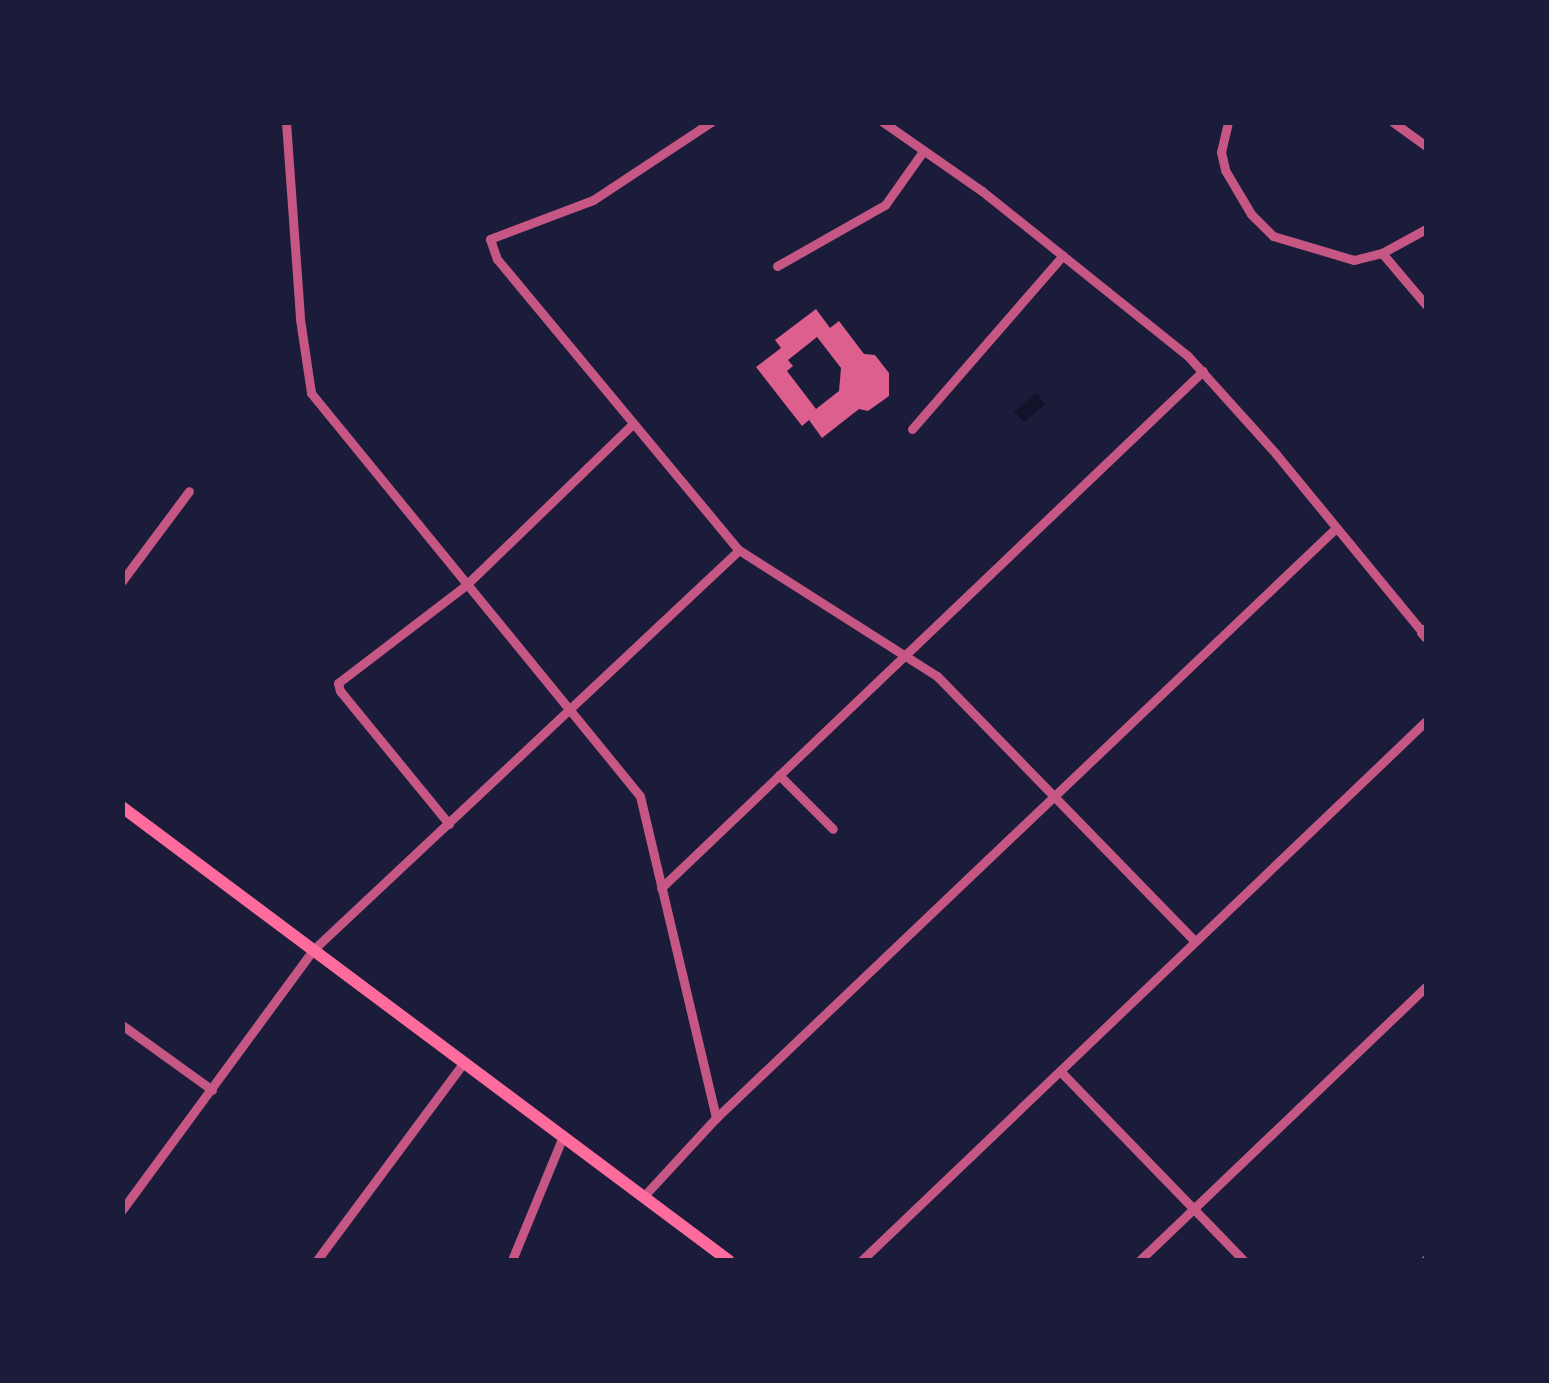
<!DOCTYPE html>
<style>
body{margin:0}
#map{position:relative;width:1549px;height:1383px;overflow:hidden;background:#1b1b3a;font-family:Raleway,sans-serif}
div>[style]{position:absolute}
.water>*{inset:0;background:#12122b}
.building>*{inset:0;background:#dd5f8e}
.minor>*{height:9px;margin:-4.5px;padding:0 4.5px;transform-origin:4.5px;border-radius:4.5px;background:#c65784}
.tertiary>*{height:11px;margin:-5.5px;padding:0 5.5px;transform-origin:5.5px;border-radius:5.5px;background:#c65784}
.secondary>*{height:12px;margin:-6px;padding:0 6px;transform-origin:6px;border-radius:6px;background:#ff6b9d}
span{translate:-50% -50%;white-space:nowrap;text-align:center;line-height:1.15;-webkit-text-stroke:10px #1b1b3a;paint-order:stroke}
.frame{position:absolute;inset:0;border:125px solid #1b1b3a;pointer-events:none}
</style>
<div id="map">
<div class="water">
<div style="clip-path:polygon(1036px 393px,1045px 404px,1024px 422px,1014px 412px)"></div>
</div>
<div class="building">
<div style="clip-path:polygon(evenodd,816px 309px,830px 328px,839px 321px,864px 354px,875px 355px,889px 373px,889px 396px,868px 411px,859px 409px,822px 438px,809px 420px,802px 426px,756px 367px,781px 348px,775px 340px,816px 309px,817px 337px,841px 368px,839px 391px,816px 409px,787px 371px,793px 366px,788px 360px,817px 337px)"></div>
</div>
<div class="minor">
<div style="left:286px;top:122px;width:197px;rotate:85.9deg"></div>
<div style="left:300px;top:319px;width:75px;rotate:81.5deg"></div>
<div style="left:311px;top:393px;width:520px;rotate:50.77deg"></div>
<div style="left:640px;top:796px;width:331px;rotate:76.7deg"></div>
<div style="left:711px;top:122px;width:141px;rotate:146.5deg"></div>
<div style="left:593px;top:200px;width:110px;rotate:159.3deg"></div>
<div style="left:490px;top:239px;width:21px;rotate:71deg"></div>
<div style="left:497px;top:259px;width:378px;rotate:50.3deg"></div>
<div style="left:739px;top:550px;width:235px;rotate:32.5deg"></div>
<div style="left:937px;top:676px;width:370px;rotate:45.8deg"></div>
<div style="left:883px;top:122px;width:121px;rotate:34.9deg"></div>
<div style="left:982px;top:191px;width:263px;rotate:38.7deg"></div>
<div style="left:1187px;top:355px;width:133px;rotate:48deg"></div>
<div style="left:1276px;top:454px;width:230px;rotate:50.6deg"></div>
<div style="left:1228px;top:122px;width:31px;rotate:103deg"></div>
<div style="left:1221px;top:152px;width:18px;rotate:77deg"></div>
<div style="left:1225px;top:170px;width:51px;rotate:59.4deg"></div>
<div style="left:1251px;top:214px;width:31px;rotate:45deg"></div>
<div style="left:1273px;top:236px;width:84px;rotate:16.5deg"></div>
<div style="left:1354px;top:260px;width:29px;rotate:-14deg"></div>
<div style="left:1382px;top:253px;width:50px;rotate:-28.6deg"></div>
<div style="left:1393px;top:122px;width:41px;rotate:36deg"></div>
<div style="left:1382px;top:253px;width:68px;rotate:49.8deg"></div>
<div style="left:777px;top:266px;width:124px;rotate:-29.5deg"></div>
<div style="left:885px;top:205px;width:67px;rotate:-54.7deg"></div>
<div style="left:912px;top:429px;width:230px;rotate:-49deg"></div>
<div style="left:122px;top:581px;width:112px;rotate:-53.3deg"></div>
<div style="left:779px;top:775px;width:76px;rotate:45deg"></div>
<div style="left:449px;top:824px;width:172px;rotate:-129.3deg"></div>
<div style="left:340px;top:691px;width:8px;rotate:-104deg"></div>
<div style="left:338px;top:683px;width:161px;rotate:-37.4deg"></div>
<div style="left:466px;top:585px;width:232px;rotate:-44deg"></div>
<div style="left:661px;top:888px;width:749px;rotate:-43.65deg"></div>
<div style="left:122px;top:1025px;width:111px;rotate:35.8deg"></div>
<div style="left:1061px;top:1072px;width:262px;rotate:45.9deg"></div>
<div style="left:643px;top:1197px;width:108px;rotate:-47.3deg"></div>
<div style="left:716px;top:1118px;width:854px;rotate:-43.58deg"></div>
<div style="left:122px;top:1210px;width:324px;rotate:-53.7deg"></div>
<div style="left:314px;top:949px;width:583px;rotate:-43.19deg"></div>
<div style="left:317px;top:1260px;width:247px;rotate:-53.4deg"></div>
<div style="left:512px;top:1260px;width:134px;rotate:-67.6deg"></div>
<div style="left:862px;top:1260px;width:780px;rotate:-43.7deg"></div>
<div style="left:1140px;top:1260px;width:395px;rotate:-43.7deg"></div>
<div style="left:1425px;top:1260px;width:1px;rotate:-45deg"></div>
</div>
<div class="tertiary">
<div style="left:1426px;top:629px;width:5px;rotate:143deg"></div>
<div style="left:1422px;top:632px;width:6px;rotate:51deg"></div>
</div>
<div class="secondary">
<div style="left:122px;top:807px;width:757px;rotate:36.78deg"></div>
</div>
<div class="frame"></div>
</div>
